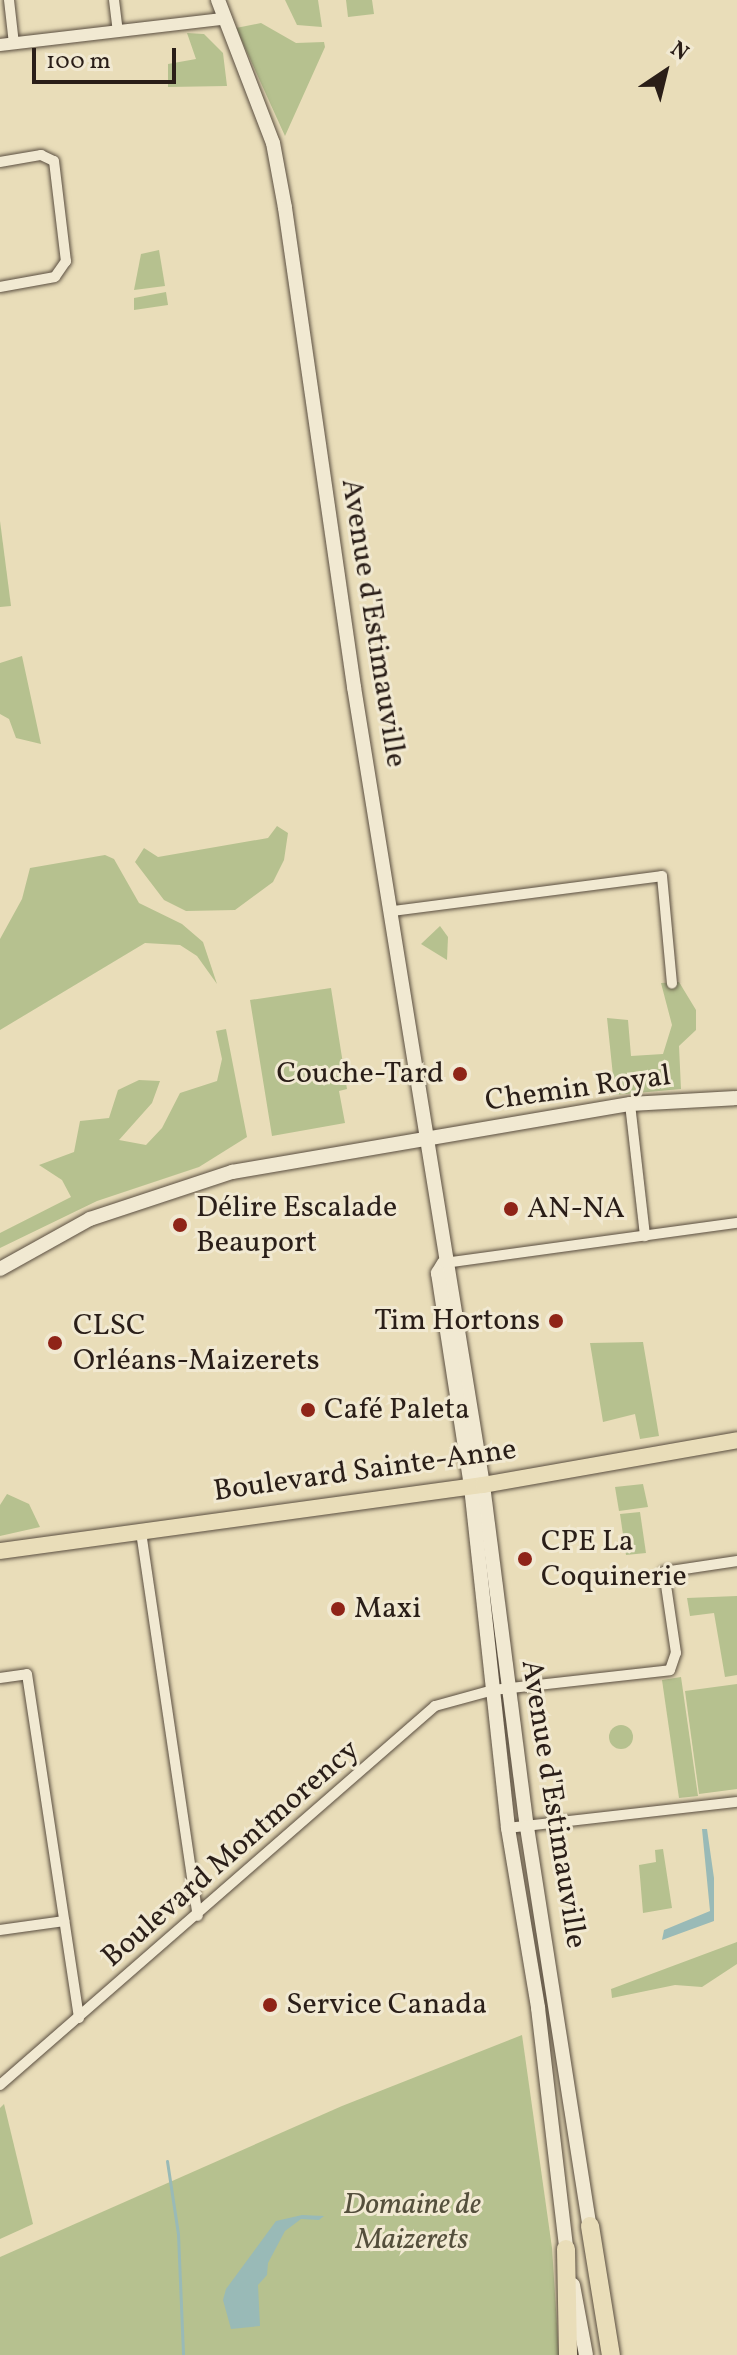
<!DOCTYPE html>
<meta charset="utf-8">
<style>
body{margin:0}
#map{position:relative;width:737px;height:2355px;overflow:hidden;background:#e9ddb9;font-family:Vollkorn,serif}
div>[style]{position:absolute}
.green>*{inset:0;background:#b6c18f}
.round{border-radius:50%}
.water>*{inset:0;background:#99bab7}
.stream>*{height:3px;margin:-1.5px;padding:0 1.5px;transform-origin:1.5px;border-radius:1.5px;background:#99bab7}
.roads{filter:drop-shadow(0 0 2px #5a4e40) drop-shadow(0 0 2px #5a4e40)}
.minor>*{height:10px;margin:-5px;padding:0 5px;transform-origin:5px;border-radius:5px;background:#f1e9d2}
.tertiary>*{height:12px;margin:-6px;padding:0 6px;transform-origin:6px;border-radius:6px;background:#f1e9d2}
.secondary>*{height:14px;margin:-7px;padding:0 7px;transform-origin:7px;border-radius:7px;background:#f1e9d2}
.primary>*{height:16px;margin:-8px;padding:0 8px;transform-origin:8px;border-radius:8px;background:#e9ddb9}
.motorway>*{height:18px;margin:-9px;padding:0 9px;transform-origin:9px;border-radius:9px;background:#e9ddb9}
.dots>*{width:22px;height:22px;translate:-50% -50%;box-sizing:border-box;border:4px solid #f1e9d2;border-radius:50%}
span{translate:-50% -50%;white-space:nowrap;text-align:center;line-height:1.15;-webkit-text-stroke:6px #f1e9d2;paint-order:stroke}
.street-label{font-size:30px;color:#2a1e18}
.poi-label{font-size:30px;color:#2a1e18}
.right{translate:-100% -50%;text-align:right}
.left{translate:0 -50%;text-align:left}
.park-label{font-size:30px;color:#544f3c;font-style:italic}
.north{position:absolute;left:625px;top:32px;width:80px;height:80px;-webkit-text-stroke:6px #f1e9d2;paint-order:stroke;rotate:35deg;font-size:22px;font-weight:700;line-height:32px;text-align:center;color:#2a1e18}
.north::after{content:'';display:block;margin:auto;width:28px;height:36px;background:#2a1e18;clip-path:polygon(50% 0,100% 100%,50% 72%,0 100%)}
.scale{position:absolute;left:32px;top:48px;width:144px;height:36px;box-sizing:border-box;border:4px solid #2a1e18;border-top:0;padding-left:10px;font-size:24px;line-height:28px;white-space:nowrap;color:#2a1e18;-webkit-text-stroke:6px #f1e9d2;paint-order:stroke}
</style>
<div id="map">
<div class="green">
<div style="clip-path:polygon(285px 0,318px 0,322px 27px,297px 25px)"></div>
<div style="clip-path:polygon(346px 0,372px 0,374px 14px,348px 17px)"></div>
<div style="clip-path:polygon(261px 23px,296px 43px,324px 42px,325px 47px,285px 136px,236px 28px)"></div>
<div style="clip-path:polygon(187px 33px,204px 34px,223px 53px,227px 86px,168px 87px,168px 64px,196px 59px)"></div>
<div style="clip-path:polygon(159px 250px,165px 286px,134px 290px,141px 254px)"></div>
<div style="clip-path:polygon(166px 292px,168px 305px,134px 310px,134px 298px)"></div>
<div style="clip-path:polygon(0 521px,11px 606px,0 607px)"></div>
<div style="clip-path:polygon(22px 656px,41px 744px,16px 738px,9px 719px,0 714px,0 663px)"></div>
<div style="clip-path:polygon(277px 826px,288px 833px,284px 860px,273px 882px,235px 910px,186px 911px,164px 900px,135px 862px,144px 848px,158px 857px,268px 838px)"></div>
<div style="clip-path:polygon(105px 855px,114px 859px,139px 903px,182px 924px,203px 942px,217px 984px,197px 956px,180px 945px,145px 943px,0 1030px,0 939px,22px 899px,30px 868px)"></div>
<div style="clip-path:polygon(440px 926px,448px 937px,447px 960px,421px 944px)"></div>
<div style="clip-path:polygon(679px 982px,696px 1010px,696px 1030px,679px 1046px,681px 1089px,615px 1095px,607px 1018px,628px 1020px,631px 1056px,663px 1054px,672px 1025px,661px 983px)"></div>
<div style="clip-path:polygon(331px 988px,347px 1089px,339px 1091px,345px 1123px,272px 1136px,250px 1000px)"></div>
<div style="clip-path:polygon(226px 1029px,247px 1137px,199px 1167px,97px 1201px,0 1248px,0 1233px,71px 1197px,62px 1180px,39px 1165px,74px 1152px,80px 1121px,109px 1118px,118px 1090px,139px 1080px,160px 1081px,152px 1103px,119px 1140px,146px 1145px,162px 1128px,180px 1093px,217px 1081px,222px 1059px,216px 1031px)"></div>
<div style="clip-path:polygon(643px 1342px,659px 1436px,640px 1439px,635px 1414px,603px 1422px,590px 1343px)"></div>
<div style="clip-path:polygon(643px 1484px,648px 1507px,619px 1511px,615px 1487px)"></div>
<div style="clip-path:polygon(7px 1494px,29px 1504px,40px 1527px,0 1536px,0 1505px)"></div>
<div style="clip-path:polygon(640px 1512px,646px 1553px,626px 1555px,620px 1514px)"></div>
<div style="clip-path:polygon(737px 1596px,737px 1675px,725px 1677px,714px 1613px,690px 1616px,687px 1598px)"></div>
<div style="clip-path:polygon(681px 1677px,698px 1796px,679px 1798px,662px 1680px)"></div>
<div style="clip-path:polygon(737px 1684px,737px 1789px,699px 1794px,685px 1691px)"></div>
<div class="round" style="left:609px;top:1725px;width:24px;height:24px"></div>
<div style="clip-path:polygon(663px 1849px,672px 1908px,643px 1913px,639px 1865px,656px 1862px,655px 1850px)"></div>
<div style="clip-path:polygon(737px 1942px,737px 1964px,702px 1987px,675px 1985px,612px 1998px,611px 1989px)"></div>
<div style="clip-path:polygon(522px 2035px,552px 2248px,559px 2355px,0 2355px,0 2257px,342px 2106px)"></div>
<div style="clip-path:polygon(4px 2104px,33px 2224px,0 2239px,0 2108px)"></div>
</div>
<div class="water">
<div style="clip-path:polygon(702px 1829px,707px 1829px,714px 1878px,714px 1921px,662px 1940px,664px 1930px,710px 1911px)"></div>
<div style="clip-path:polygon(302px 2215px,324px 2216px,319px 2220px,301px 2219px,285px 2231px,268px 2263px,267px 2275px,258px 2285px,260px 2326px,231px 2329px,223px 2300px,226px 2289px,276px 2221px)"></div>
</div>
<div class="stream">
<div style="left:167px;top:2161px;width:74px;rotate:81.4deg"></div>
<div style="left:178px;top:2234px;width:121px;rotate:87.6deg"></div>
</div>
<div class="roads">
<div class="minor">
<div style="left:9px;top:0;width:44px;rotate:83.5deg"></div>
<div style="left:114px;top:0;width:32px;rotate:83deg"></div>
<div style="left:0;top:162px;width:42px;rotate:-9.7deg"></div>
<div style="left:41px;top:155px;width:14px;rotate:25deg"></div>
<div style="left:54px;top:161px;width:101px;rotate:83.2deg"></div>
<div style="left:66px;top:261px;width:19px;rotate:125deg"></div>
<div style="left:55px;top:277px;width:56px;rotate:169.7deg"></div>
<div style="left:393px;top:911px;width:271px;rotate:-7.4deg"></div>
<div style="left:662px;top:876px;width:108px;rotate:84.7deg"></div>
<div style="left:630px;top:1104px;width:133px;rotate:83.5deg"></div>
<div style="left:444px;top:1263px;width:296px;rotate:-7.8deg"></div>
<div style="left:141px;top:1532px;width:388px;rotate:81.6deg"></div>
<div style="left:0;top:1678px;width:27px;rotate:-8deg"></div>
<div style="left:27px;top:1674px;width:348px;rotate:81.4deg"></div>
<div style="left:508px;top:1828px;width:230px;rotate:-6.5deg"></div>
<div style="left:0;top:1930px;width:65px;rotate:-8deg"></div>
<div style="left:0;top:2085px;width:577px;rotate:-41.06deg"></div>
<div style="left:435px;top:1706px;width:60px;rotate:-15.4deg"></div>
<div style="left:493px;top:1690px;width:178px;rotate:-6.4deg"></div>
<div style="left:670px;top:1670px;width:18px;rotate:-71deg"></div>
<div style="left:676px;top:1653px;width:82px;rotate:-98.4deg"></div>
<div style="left:664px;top:1572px;width:74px;rotate:-8.6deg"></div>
</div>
<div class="tertiary">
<div style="left:0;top:45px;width:224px;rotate:-6.7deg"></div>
</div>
<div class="secondary">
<div style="left:218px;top:0;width:153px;rotate:69deg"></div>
<div style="left:273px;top:143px;width:66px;rotate:79.5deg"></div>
<div style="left:285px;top:208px;width:484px;rotate:81.8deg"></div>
<div style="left:354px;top:687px;width:808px;rotate:80.82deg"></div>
<div style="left:483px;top:1485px;width:345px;rotate:82.7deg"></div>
<div style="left:527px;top:1827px;width:414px;rotate:81.1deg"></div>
<div style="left:444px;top:1263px;width:12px;rotate:121deg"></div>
<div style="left:438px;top:1273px;width:217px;rotate:81.2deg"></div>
<div style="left:471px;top:1487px;width:343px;rotate:83.8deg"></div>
<div style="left:508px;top:1828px;width:182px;rotate:80.5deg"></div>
<div style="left:538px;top:2008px;width:250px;rotate:83.3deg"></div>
<div style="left:0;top:1269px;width:103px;rotate:-29.1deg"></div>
<div style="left:90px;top:1219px;width:150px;rotate:-18.3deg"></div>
<div style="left:232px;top:1172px;width:404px;rotate:-9.7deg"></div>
<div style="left:630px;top:1104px;width:107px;rotate:-3.2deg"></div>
<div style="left:573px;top:2285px;width:71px;rotate:79.5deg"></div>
</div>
<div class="primary">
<div style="left:0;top:1551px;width:487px;rotate:-7.8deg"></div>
<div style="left:483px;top:1485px;width:258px;rotate:-10deg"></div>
</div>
<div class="motorway">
<div style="left:590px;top:2226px;width:131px;rotate:80.8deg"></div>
<div style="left:566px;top:2249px;width:106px;rotate:88.9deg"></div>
</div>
</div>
<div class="dots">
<div style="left:460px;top:1074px;background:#8f2418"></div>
<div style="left:511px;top:1209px;background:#8f2418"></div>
<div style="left:180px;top:1225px;background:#8f2418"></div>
<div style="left:556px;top:1321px;background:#8f2418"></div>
<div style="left:55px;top:1343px;background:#8f2418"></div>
<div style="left:308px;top:1410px;background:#8f2418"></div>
<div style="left:525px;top:1559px;background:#8f2418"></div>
<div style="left:338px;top:1609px;background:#8f2418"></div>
<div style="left:270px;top:2005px;background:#8f2418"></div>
</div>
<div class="street-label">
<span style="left:373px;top:623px;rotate:81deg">Avenue d'Estimauville</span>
<span style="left:578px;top:1089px;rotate:-8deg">Chemin Royal</span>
<span style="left:365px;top:1471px;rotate:-8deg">Boulevard Sainte-Anne</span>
<span style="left:553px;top:1804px;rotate:81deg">Avenue d'Estimauville</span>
<span style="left:231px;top:1854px;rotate:-41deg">Boulevard Montmorency</span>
</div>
<div class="poi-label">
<span class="right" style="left:444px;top:1074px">Couche-Tard</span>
<span class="left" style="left:196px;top:1225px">Délire Escalade<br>Beauport</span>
<span class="left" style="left:527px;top:1209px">AN-NA</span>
<span class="right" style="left:540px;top:1321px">Tim Hortons</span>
<span class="left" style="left:73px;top:1343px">CLSC<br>Orléans-Maizerets</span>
<span class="left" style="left:324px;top:1410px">Café Paleta</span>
<span class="left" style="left:541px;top:1559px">CPE La<br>Coquinerie</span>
<span class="left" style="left:354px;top:1609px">Maxi</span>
<span class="left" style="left:286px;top:2005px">Service Canada</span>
</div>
<div class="park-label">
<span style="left:412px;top:2222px">Domaine de<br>Maizerets</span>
</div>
<div class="north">N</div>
<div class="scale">100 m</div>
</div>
